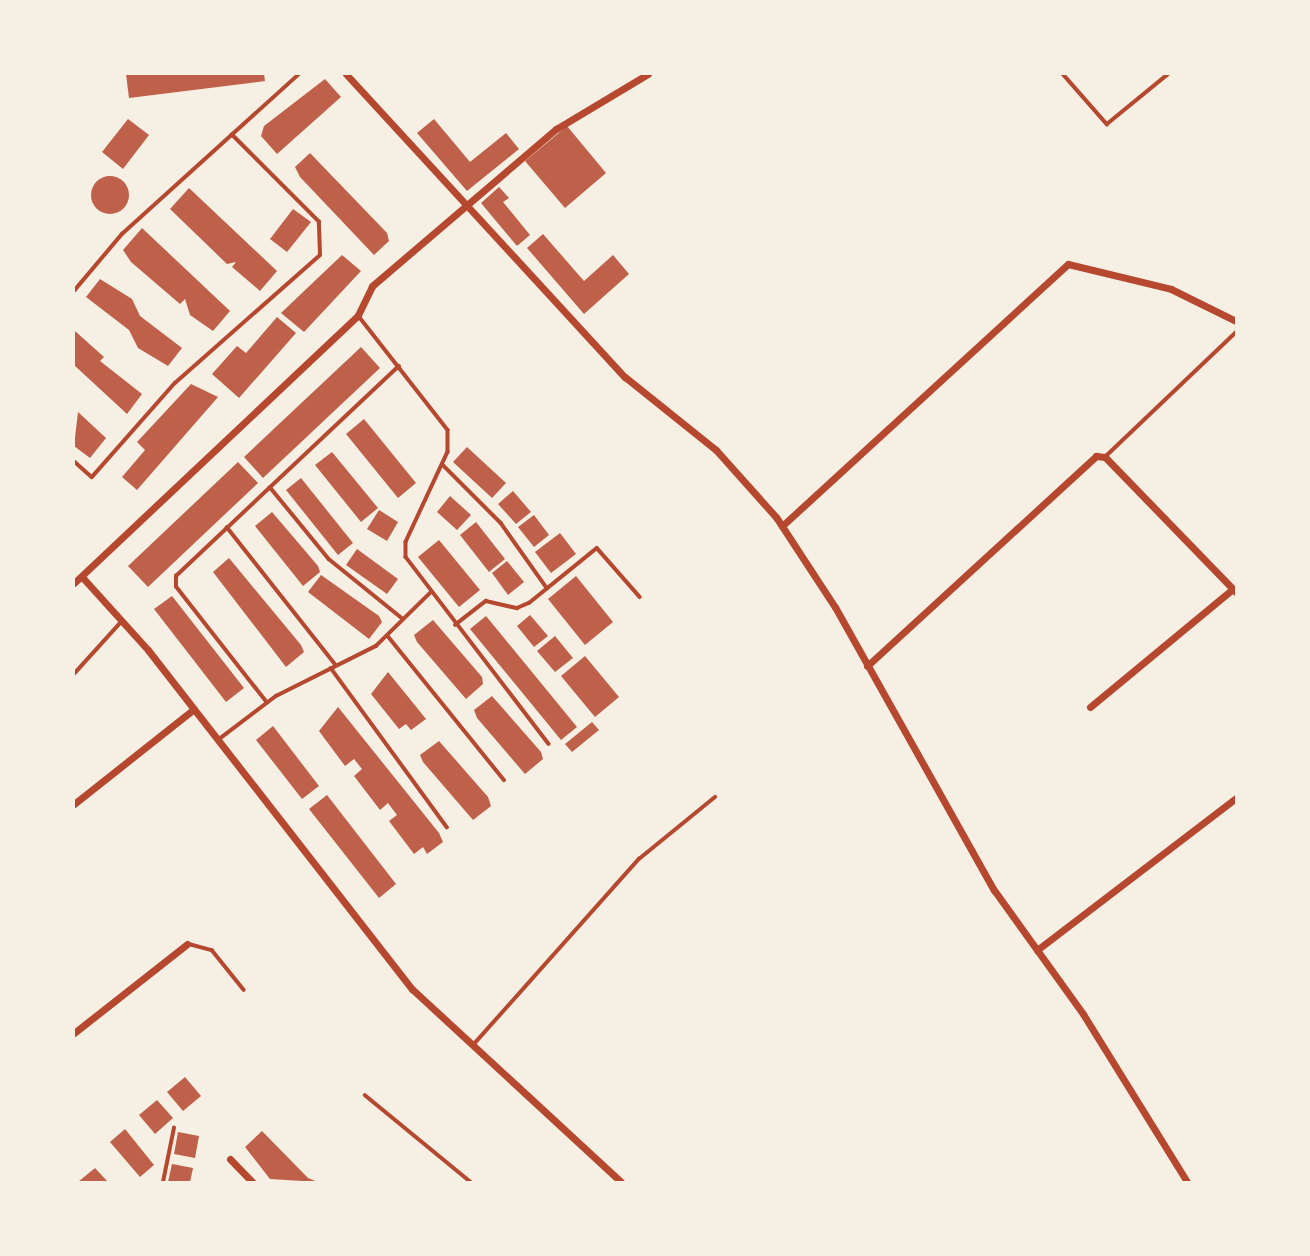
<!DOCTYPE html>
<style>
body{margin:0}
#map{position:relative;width:1310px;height:1256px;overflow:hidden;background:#f6efe4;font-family:"Golos Text",sans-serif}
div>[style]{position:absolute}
.building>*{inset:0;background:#bf614a}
.round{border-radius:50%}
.service>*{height:3.5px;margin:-1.75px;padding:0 1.75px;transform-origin:1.75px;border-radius:1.75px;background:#b5482f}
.minor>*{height:7px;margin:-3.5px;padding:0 3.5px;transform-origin:3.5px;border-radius:3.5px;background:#b5482f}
span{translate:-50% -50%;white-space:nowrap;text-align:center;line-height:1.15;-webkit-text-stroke:5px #f6efe4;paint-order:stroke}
.frame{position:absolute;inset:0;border:75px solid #f6efe4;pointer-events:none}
</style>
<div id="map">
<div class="building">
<div style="clip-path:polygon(126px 74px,264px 74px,265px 81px,129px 98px)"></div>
<div style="clip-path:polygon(325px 79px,341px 97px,277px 154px,261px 136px,264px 126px)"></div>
<div style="clip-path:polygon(128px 119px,149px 135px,123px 169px,102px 152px)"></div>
<div style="clip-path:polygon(434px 119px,470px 162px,506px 133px,519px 149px,467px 191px,417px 133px)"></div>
<div style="clip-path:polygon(567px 126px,606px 173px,565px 208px,525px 161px)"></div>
<div style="clip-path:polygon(310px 153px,387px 233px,389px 241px,374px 255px,300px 177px,295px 167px)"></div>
<div class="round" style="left:91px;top:176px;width:38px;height:38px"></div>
<div style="clip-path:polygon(499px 187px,509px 198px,503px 202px,530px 235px,517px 246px,481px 203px)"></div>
<div style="clip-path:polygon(189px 188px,277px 271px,260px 291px,232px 267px,236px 262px,227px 264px,170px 209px)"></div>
<div style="clip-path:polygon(293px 209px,311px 222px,287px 252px,270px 239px)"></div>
<div style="clip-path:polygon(142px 228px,230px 311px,213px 331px,190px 315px,185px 299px,180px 304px,131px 262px,123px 250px)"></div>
<div style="clip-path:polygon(543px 234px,584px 281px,613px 255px,629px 274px,584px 314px,527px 248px)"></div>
<div style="clip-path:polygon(342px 255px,361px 271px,304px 332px,281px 313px)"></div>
<div style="clip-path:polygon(100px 279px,132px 299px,140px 316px,182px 348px,168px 366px,138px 348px,129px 330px,86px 297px)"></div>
<div style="clip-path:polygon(277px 317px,296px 333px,239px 398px,212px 374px,237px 346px,246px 353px)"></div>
<div style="clip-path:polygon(75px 331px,104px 357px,100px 361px,142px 394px,127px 414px,74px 365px)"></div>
<div style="clip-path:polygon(361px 347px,380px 368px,263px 478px,244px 457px)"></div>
<div style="clip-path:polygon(191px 384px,218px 397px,137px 490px,122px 477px,145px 450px,137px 442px)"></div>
<div style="clip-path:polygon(78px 412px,106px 438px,90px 458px,74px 446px)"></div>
<div style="clip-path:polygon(364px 419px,416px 483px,398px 498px,346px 434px)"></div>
<div style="clip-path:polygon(467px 447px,506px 483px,492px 498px,453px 462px)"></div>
<div style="clip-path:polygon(332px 452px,378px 508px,361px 522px,315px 465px)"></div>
<div style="clip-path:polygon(238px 462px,258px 483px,148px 587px,128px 566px)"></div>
<div style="clip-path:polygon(301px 478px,353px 543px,338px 555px,286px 490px)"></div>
<div style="clip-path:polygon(513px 491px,531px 512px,516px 524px,498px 504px)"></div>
<div style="clip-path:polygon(450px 496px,471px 515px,457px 530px,437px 512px)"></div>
<div style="clip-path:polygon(379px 510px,398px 522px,387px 541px,367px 529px)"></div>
<div style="clip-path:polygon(272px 512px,318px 566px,320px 572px,303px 586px,255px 526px)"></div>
<div style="clip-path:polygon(534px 515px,549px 535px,534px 547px,518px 527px)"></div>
<div style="clip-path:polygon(476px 522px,505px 559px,489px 572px,460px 535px)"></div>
<div style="clip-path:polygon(560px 533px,576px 554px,551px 573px,535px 552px)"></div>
<div style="clip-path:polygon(439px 540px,480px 590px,459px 607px,418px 557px)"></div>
<div style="clip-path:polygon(357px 549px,398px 579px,387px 594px,346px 565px)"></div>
<div style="clip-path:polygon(229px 558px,301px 645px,304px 652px,286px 667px,213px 572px)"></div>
<div style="clip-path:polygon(507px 561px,524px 582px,508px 595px,492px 573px)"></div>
<div style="clip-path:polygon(321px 575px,379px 616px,382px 622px,369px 639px,308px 592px)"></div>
<div style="clip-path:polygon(576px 576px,613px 622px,585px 645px,548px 599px)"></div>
<div style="clip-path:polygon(172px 596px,244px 688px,226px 702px,154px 609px)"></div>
<div style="clip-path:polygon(530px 615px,548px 636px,534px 647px,517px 626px)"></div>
<div style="clip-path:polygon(486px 616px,577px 727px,561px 740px,470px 629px)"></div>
<div style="clip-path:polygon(433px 620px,482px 677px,483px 684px,466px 699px,417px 642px,414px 635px)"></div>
<div style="clip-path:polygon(555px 636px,573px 658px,555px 672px,537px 651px)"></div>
<div style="clip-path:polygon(585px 656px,619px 697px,595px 717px,561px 676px)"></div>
<div style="clip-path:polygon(388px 672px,426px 719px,411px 730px,406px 724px,399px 729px,371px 694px)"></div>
<div style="clip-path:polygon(492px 696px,541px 752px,543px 759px,525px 774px,477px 718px,474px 710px)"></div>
<div style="clip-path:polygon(338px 707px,439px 833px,443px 842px,427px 854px,423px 847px,414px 854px,389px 821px,397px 815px,388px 803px,380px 810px,354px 776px,362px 769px,354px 759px,345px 766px,319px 731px)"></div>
<div style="clip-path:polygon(592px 722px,599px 730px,572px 752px,565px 744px)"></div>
<div style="clip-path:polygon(273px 726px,319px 786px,302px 799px,256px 740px)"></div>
<div style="clip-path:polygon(439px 741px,488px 797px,491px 806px,473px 820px,423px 762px,420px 755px)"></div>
<div style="clip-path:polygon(327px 795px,396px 884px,379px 898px,309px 809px)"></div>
<div style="clip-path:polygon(185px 1077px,201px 1096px,183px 1111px,167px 1092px)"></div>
<div style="clip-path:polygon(157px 1100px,173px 1118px,155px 1134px,139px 1115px)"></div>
<div style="clip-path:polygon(125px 1129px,154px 1165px,140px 1177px,110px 1142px)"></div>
<div style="clip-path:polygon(262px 1131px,308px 1178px,318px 1182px,270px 1179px,245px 1147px)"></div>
<div style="clip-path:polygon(178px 1132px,199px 1136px,195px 1158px,174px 1154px)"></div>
<div style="clip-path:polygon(172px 1164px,193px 1168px,190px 1182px,168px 1182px)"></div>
<div style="clip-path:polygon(95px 1168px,108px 1182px,78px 1182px)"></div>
</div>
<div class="service">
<div style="left:1063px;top:74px;width:67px;rotate:48.7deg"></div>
<div style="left:1107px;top:124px;width:79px;rotate:-39.3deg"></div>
<div style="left:74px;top:291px;width:75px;rotate:-49.9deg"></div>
<div style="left:122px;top:234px;width:239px;rotate:-42.1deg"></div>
<div style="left:358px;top:315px;width:146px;rotate:52deg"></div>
<div style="left:448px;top:430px;width:22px;rotate:90deg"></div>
<div style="left:448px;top:452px;width:99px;rotate:115deg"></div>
<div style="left:406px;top:542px;width:15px;rotate:90deg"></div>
<div style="left:406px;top:557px;width:235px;rotate:52.6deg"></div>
<div style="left:1106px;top:456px;width:180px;rotate:-43.6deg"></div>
<div style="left:74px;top:461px;width:24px;rotate:42deg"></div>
<div style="left:92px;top:477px;width:125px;rotate:-48.6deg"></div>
<div style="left:175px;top:383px;width:193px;rotate:-41.4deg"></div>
<div style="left:320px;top:255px;width:33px;rotate:-92deg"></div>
<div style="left:319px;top:222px;width:123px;rotate:-135deg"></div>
<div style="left:443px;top:465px;width:82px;rotate:45deg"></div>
<div style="left:501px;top:523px;width:80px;rotate:54.7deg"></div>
<div style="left:270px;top:487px;width:93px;rotate:50.7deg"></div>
<div style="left:329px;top:559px;width:95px;rotate:39deg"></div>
<div style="left:227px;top:527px;width:176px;rotate:51.7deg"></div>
<div style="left:455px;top:625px;width:39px;rotate:-38deg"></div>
<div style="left:486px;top:601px;width:32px;rotate:13deg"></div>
<div style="left:517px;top:608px;width:13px;rotate:-23deg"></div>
<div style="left:529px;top:603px;width:87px;rotate:-39deg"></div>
<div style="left:597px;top:548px;width:65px;rotate:48.7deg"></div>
<div style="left:388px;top:636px;width:185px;rotate:51.1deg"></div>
<div style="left:331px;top:668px;width:197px;rotate:53.9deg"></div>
<div style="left:74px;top:674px;width:72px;rotate:-47.8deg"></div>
<div style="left:267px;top:703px;width:147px;rotate:-128.1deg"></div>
<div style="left:176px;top:587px;width:11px;rotate:-90deg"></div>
<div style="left:176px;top:576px;width:306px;rotate:-43.3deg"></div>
<div style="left:218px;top:740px;width:73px;rotate:-37.2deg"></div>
<div style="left:276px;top:696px;width:112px;rotate:-26.6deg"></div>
<div style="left:376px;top:646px;width:76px;rotate:-44.5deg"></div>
<div style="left:189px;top:944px;width:24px;rotate:15deg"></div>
<div style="left:212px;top:950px;width:51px;rotate:51.3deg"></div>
<div style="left:474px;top:1044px;width:248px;rotate:-48.3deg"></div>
<div style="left:639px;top:859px;width:98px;rotate:-39.2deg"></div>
<div style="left:365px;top:1095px;width:137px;rotate:39.4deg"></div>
<div style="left:163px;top:1182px;width:55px;rotate:-78.5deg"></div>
</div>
<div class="minor">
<div style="left:346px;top:74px;width:412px;rotate:47.4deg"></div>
<div style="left:625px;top:377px;width:117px;rotate:38.7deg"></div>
<div style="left:716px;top:450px;width:90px;rotate:48.2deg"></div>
<div style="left:776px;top:517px;width:108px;rotate:56.8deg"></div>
<div style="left:835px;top:607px;width:325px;rotate:60.7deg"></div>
<div style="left:994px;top:890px;width:153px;rotate:54.3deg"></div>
<div style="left:1083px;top:1014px;width:198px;rotate:58.2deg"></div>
<div style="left:782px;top:526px;width:388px;rotate:-42.5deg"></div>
<div style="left:1068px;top:264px;width:106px;rotate:13.6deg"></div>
<div style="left:1171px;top:289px;width:72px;rotate:26.2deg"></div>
<div style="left:83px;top:578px;width:97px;rotate:47.9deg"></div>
<div style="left:148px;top:650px;width:430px;rotate:52.1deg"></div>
<div style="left:412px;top:989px;width:284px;rotate:42.7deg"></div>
<div style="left:74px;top:583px;width:390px;rotate:-43.3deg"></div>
<div style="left:358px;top:315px;width:32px;rotate:-64deg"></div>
<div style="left:372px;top:286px;width:242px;rotate:-40.5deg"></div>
<div style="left:556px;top:129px;width:107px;rotate:-30.9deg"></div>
<div style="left:867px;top:666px;width:311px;rotate:-42.5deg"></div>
<div style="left:1096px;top:456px;width:9px;rotate:6deg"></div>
<div style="left:1105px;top:457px;width:188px;rotate:45.9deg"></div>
<div style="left:1090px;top:707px;width:182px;rotate:-39.6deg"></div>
<div style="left:74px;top:804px;width:153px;rotate:-38.4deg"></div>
<div style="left:1037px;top:950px;width:250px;rotate:-37.4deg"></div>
<div style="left:74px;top:1033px;width:144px;rotate:-38.2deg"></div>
<div style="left:230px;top:1159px;width:32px;rotate:46deg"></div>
</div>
<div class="frame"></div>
</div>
